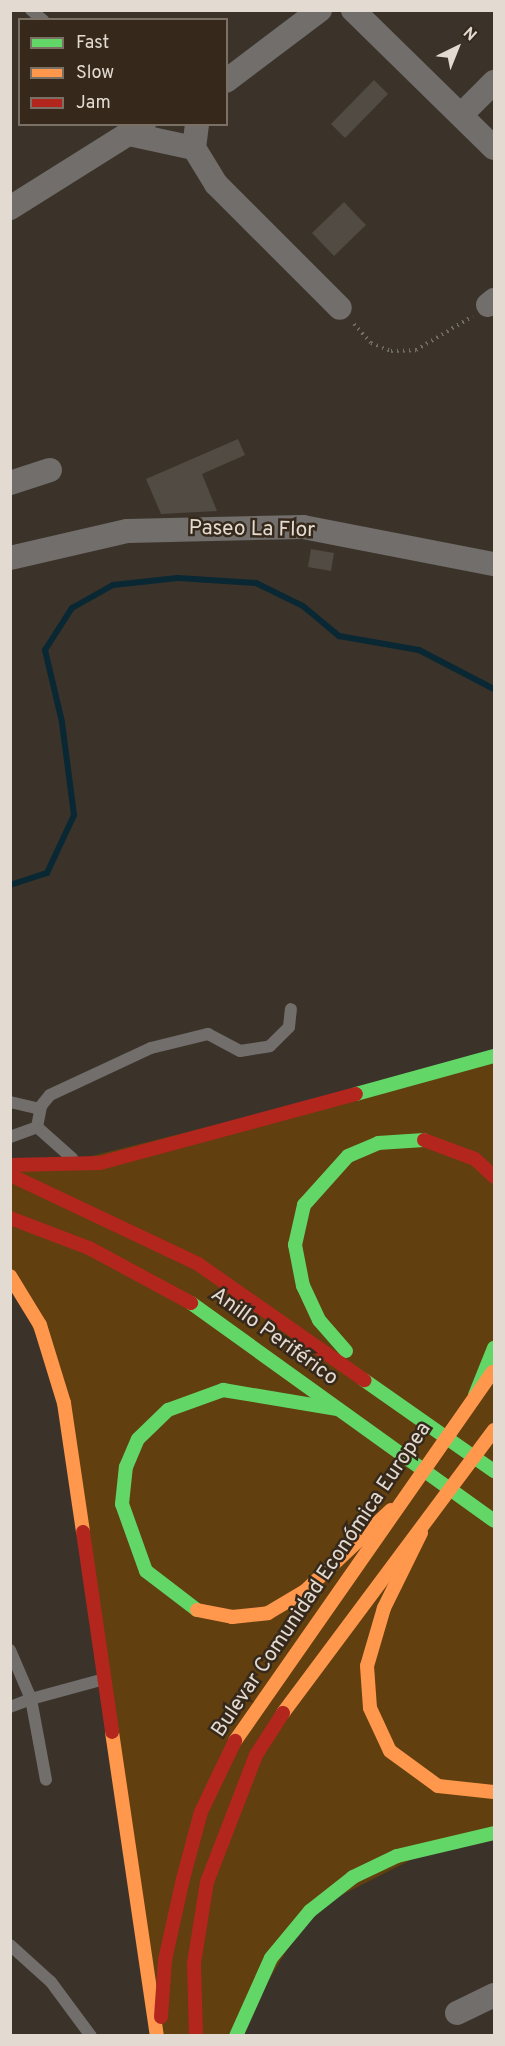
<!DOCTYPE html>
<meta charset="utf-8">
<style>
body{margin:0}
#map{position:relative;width:505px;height:2046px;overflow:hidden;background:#3b332a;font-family:Overpass,sans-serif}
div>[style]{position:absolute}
.green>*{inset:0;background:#613f0e}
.stream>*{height:6px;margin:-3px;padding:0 3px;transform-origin:3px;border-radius:3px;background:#092833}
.building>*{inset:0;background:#514b43}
.path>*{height:4px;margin-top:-2px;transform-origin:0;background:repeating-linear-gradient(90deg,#716d68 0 1.5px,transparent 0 6px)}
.lane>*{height:12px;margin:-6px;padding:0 6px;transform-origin:6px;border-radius:6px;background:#716e6b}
.street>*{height:24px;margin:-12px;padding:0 12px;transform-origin:12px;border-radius:12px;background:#716e6b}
.fast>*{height:14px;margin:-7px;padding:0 7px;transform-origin:7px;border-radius:7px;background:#63d668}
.slow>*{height:14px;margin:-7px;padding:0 7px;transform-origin:7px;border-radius:7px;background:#ff974d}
.jam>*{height:14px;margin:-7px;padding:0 7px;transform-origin:7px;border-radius:7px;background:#b3261e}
span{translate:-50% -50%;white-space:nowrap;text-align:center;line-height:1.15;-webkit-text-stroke:5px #36291b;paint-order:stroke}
.street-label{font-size:21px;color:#e3dbd1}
.frame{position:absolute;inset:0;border:12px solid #e3dbd1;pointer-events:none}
.legend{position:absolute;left:18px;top:18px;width:210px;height:108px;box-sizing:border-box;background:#36291b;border:2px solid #7b7064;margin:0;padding:8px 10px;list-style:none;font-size:18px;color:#e3dbd1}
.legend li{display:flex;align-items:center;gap:12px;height:30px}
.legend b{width:30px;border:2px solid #7b7064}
.north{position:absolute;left:427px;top:18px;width:60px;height:60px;-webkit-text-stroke:4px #36291b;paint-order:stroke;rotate:43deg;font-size:16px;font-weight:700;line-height:24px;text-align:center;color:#e3dbd1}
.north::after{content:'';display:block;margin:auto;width:21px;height:27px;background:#e3dbd1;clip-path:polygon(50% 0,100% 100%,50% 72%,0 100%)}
</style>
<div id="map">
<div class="green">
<div style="clip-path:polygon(494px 1055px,494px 1833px,446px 1842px,310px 1911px,236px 2035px,157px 2035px,64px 1403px,11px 1276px,10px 1165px,44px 1168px)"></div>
</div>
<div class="stream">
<div style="left:10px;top:885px;width:39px;rotate:-18deg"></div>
<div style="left:47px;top:873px;width:64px;rotate:-65deg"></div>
<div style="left:74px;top:815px;width:94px;rotate:-97.4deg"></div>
<div style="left:62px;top:722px;width:74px;rotate:-103.3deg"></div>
<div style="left:45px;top:650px;width:50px;rotate:-57.3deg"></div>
<div style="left:72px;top:608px;width:47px;rotate:-29.3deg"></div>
<div style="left:113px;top:585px;width:65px;rotate:-6.1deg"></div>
<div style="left:178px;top:578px;width:78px;rotate:3.7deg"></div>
<div style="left:256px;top:583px;width:52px;rotate:26.1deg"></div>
<div style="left:303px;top:606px;width:47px;rotate:39.8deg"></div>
<div style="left:339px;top:636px;width:81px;rotate:9.9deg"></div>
<div style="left:419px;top:650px;width:85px;rotate:27.5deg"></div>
</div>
<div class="building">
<div style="clip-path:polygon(374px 80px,388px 94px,345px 138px,331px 124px)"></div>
<div style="clip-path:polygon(344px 202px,366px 225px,334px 256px,312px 233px)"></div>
<div style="clip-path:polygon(238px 439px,245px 455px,202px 474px,217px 511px,161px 514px,146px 479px)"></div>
<div style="clip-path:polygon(311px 549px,334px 553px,331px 571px,308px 567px)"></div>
</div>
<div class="path">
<div style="left:354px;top:324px;width:25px;rotate:48deg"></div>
<div style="left:371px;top:343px;width:22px;rotate:22deg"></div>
<div style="left:391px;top:351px;width:25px;rotate:-2deg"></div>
<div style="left:416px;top:350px;width:66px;rotate:-30.8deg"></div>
</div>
<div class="lane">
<div style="left:31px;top:10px;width:16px;rotate:40deg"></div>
<div style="left:10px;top:1102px;width:31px;rotate:13deg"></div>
<div style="left:37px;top:1127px;width:47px;rotate:41.5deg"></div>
<div style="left:10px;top:1137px;width:29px;rotate:-20deg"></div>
<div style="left:37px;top:1127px;width:21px;rotate:-79deg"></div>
<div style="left:41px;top:1106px;width:14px;rotate:-51deg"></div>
<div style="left:50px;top:1095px;width:111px;rotate:-25deg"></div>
<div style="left:151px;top:1048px;width:59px;rotate:-13.8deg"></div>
<div style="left:208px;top:1034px;width:36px;rotate:28deg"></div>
<div style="left:240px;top:1051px;width:30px;rotate:-9deg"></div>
<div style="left:270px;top:1046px;width:27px;rotate:-45deg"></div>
<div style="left:289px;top:1027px;width:18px;rotate:-84deg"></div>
<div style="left:10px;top:1650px;width:53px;rotate:66.8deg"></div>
<div style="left:31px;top:1699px;width:76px;rotate:-15.3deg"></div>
<div style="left:10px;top:1707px;width:22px;rotate:-21deg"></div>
<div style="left:31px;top:1699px;width:82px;rotate:79.5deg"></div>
<div style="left:10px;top:1945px;width:55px;rotate:42.1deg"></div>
<div style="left:51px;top:1982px;width:67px;rotate:53.5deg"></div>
</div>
<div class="street">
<div style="left:353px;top:10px;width:197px;rotate:44.4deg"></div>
<div style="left:226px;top:81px;width:118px;rotate:-37.1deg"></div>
<div style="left:461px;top:115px;width:47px;rotate:-45deg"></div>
<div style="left:197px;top:124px;width:24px;rotate:97deg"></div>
<div style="left:194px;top:148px;width:42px;rotate:58.6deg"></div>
<div style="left:216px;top:184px;width:175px;rotate:45deg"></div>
<div style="left:129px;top:134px;width:66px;rotate:12.2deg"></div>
<div style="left:10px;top:208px;width:158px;rotate:-32.1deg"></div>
<div style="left:488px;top:305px;width:8px;rotate:-40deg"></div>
<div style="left:10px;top:483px;width:42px;rotate:-18deg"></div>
<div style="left:10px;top:558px;width:120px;rotate:-13deg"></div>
<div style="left:127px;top:531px;width:176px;rotate:-1.3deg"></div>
<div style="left:303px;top:527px;width:195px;rotate:11deg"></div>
<div style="left:457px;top:2013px;width:41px;rotate:-25.9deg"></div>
</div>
<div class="fast">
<div style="left:356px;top:1094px;width:143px;rotate:-15.4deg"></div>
<div style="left:191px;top:1303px;width:373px;rotate:35.7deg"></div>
<div style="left:346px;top:1351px;width:41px;rotate:-131.1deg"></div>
<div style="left:319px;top:1320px;width:38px;rotate:-115deg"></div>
<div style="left:303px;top:1286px;width:42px;rotate:-101deg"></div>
<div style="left:295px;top:1245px;width:41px;rotate:-77.3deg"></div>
<div style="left:304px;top:1205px;width:66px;rotate:-48.1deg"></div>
<div style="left:348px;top:1156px;width:33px;rotate:-23deg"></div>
<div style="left:378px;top:1143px;width:46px;rotate:-3.7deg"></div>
<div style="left:364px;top:1380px;width:159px;rotate:35deg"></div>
<div style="left:475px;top:1395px;width:51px;rotate:-68deg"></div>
<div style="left:197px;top:1610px;width:64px;rotate:-142.6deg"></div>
<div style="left:146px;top:1571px;width:71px;rotate:-109.7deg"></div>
<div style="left:122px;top:1504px;width:37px;rotate:-84deg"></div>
<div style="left:126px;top:1467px;width:30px;rotate:-67deg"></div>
<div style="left:138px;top:1439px;width:42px;rotate:-44deg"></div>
<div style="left:168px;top:1410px;width:59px;rotate:-20deg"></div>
<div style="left:223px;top:1390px;width:116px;rotate:9.5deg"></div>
<div style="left:236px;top:2036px;width:85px;rotate:-65.8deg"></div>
<div style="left:271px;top:1958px;width:61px;rotate:-50.3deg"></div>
<div style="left:310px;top:1911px;width:55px;rotate:-38.3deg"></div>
<div style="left:353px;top:1877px;width:49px;rotate:-25.5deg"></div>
<div style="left:397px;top:1856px;width:100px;rotate:-13.3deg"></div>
</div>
<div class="slow">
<div style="left:10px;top:1276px;width:57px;rotate:58.5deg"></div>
<div style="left:40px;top:1325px;width:82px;rotate:72.9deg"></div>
<div style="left:64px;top:1403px;width:130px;rotate:81.6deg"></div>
<div style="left:421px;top:1533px;width:84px;rotate:116.3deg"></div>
<div style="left:384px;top:1608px;width:60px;rotate:106.3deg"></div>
<div style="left:367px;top:1666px;width:42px;rotate:85.9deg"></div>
<div style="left:370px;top:1708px;width:47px;rotate:65.1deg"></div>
<div style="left:390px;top:1751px;width:59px;rotate:36.1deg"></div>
<div style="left:438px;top:1786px;width:56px;rotate:6.1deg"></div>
<div style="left:197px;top:1610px;width:36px;rotate:11deg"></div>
<div style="left:232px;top:1617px;width:36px;rotate:-6deg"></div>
<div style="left:268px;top:1613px;width:43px;rotate:-30.7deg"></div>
<div style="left:305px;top:1591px;width:118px;rotate:-43.3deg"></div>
<div style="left:283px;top:1713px;width:353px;rotate:-53.3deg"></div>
<div style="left:112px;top:1732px;width:307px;rotate:81.6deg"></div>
<div style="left:235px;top:1741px;width:450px;rotate:-55.1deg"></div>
</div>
<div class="jam">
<div style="left:424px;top:1140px;width:54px;rotate:20.4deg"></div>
<div style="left:475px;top:1159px;width:26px;rotate:43deg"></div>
<div style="left:10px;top:1165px;width:90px;rotate:-1.3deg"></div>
<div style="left:100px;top:1163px;width:265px;rotate:-15.1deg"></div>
<div style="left:10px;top:1175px;width:208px;rotate:25.3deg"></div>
<div style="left:198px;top:1264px;width:203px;rotate:34.9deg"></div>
<div style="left:10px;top:1218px;width:85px;rotate:20.8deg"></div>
<div style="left:89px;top:1248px;width:116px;rotate:28.3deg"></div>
<div style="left:83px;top:1532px;width:202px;rotate:81.7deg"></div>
<div style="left:161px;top:2017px;width:57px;rotate:-86deg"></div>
<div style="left:165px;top:1960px;width:83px;rotate:-77.5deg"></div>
<div style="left:183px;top:1879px;width:69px;rotate:-75deg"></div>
<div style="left:201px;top:1812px;width:79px;rotate:-64.4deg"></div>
<div style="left:196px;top:2036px;width:73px;rotate:-91.6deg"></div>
<div style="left:194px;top:1963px;width:82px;rotate:-80.9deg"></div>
<div style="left:207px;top:1882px;width:136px;rotate:-68.9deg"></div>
<div style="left:256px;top:1755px;width:50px;rotate:-57.3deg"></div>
</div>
<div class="street-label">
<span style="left:252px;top:530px;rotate:1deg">Paseo La Flor</span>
<span style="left:274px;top:1337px;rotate:36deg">Anillo Periférico</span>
<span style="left:322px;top:1580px;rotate:-56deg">Bulevar Comunidad Económica Europea</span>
</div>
<div class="frame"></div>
<ul class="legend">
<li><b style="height:8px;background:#63d668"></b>Fast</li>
<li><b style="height:8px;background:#ff974d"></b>Slow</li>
<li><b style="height:8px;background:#b3261e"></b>Jam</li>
</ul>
<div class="north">N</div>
</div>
